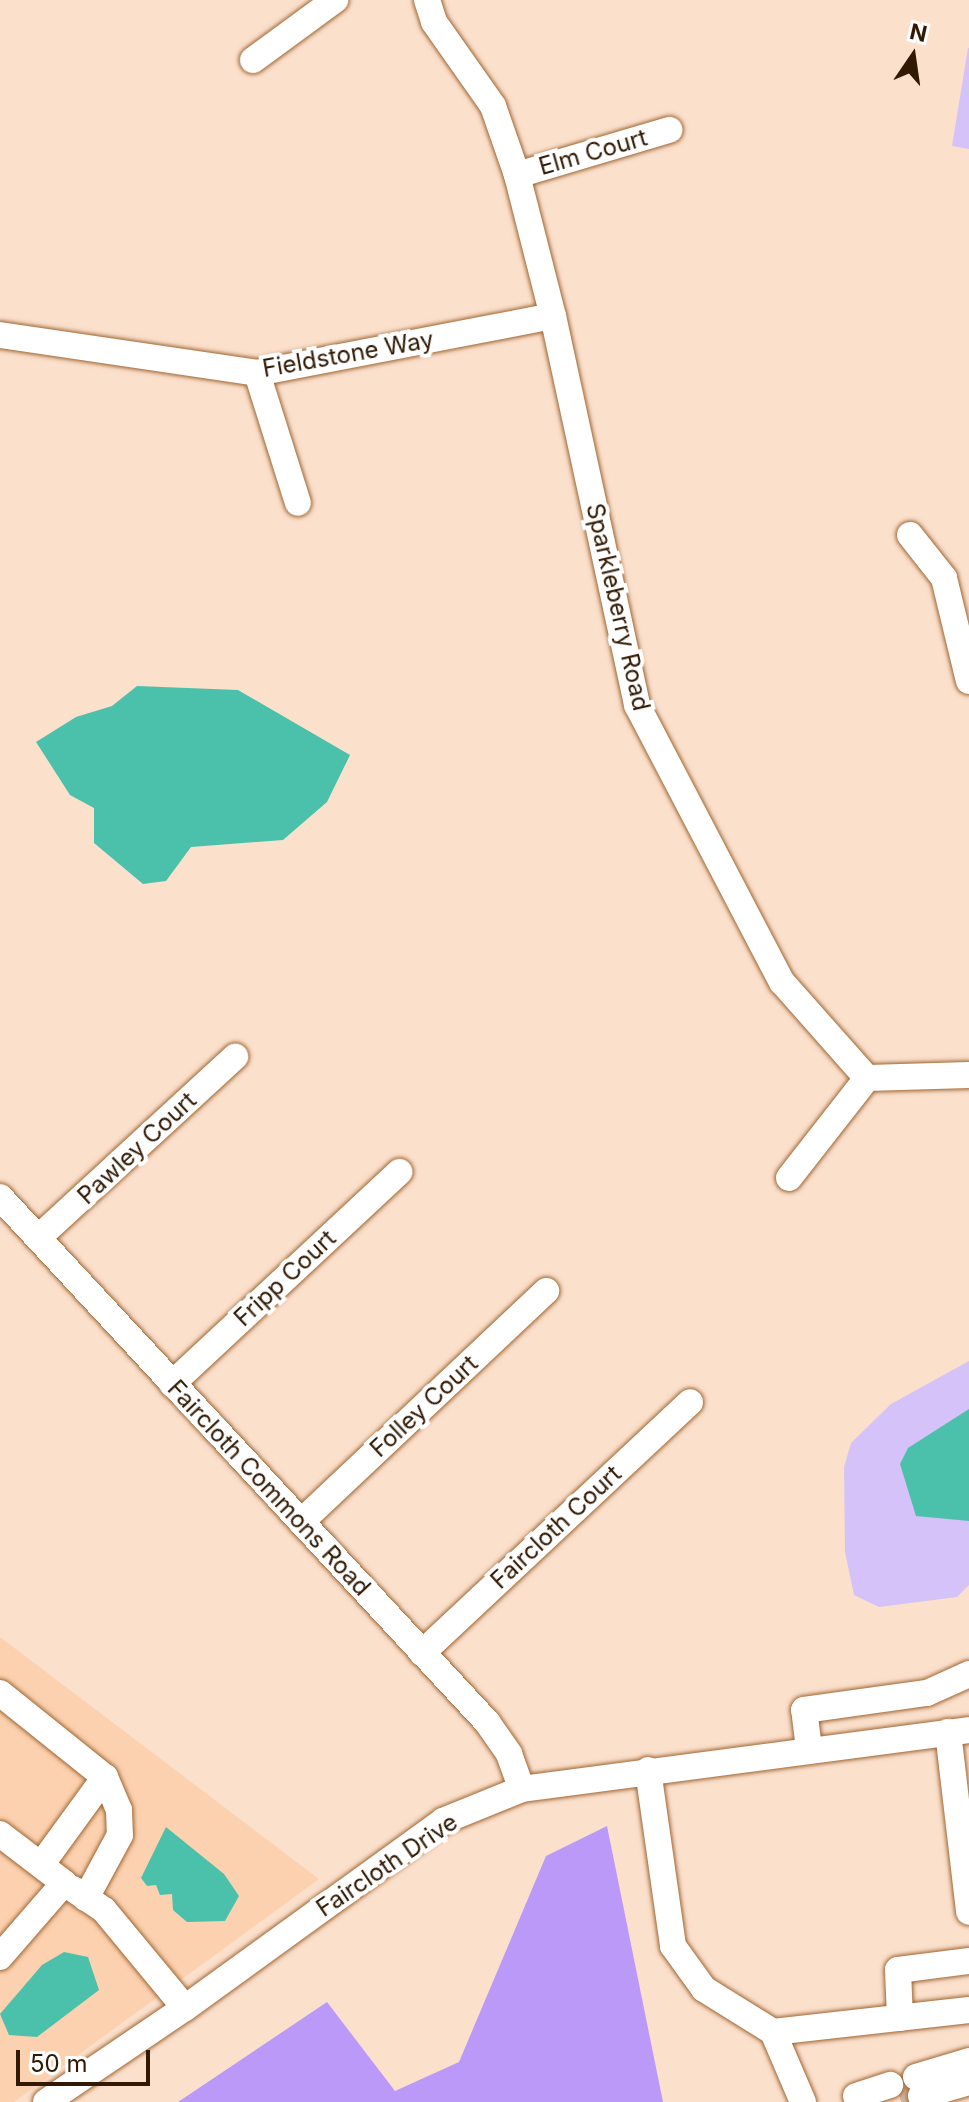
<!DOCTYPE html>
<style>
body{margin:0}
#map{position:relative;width:969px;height:2102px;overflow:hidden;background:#fbe0cc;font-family:Inter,sans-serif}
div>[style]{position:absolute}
.built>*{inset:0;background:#fcd1af}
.green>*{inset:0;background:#d4c2f8}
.forest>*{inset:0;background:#bb99f8}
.water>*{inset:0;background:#4bc0ab}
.minor-tunnel>*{height:26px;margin-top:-13px;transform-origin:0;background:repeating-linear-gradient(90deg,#d3b8a4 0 26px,transparent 0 39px)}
.roads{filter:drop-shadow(0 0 2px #a06531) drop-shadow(0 0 2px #a06531)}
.minor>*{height:26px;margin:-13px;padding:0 13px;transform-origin:13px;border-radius:13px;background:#fff}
span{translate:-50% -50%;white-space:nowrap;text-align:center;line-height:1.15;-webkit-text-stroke:8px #fff;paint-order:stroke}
.street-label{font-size:24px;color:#311904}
.north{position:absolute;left:873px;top:16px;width:80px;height:80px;-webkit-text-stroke:6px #fff;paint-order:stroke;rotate:13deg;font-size:22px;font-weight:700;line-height:32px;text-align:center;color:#311904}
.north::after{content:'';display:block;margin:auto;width:28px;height:36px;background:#311904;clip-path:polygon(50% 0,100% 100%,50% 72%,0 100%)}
.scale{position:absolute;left:16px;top:2050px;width:134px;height:36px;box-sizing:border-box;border:4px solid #311904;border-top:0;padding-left:10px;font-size:24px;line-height:28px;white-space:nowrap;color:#311904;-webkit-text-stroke:6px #fff;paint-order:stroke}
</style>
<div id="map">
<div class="built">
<div style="clip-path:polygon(0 1637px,319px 1879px,14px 2102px,0 2102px)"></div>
</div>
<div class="green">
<div style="clip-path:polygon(968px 48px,969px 48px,969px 149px,952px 146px)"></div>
<div style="clip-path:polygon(969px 1361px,969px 1585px,957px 1597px,879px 1607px,854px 1595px,845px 1552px,844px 1467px,851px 1443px,891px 1404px)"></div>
</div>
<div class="forest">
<div style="clip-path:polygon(607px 1826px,663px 2102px,178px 2102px,327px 2002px,395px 2091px,459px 2062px,546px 1856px)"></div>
</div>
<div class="water">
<div style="clip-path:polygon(137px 686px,238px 690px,350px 755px,327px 802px,283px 840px,191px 847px,166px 881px,143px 884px,94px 843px,94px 808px,70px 795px,36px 742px,76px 717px,112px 706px)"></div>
<div style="clip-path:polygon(969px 1409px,969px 1521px,916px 1516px,900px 1464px,908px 1448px)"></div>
<div style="clip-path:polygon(166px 1827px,224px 1874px,239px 1896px,225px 1921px,187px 1922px,173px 1910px,172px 1894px,160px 1895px,156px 1885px,147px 1886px,141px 1878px)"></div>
<div style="clip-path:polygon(64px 1952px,88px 1957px,99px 1990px,37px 2037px,9px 2035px,0 2014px,42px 1965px)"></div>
</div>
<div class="minor-tunnel">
<div style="left:901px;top:2102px;width:21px;rotate:-17deg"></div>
</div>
<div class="roads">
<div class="minor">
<div style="left:427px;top:0;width:23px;rotate:72deg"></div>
<div style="left:434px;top:22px;width:103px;rotate:54.9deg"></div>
<div style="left:493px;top:106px;width:73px;rotate:70.8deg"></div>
<div style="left:517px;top:175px;width:146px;rotate:75.7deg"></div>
<div style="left:553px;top:316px;width:398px;rotate:77.8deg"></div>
<div style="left:637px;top:705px;width:313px;rotate:62.4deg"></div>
<div style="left:782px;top:982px;width:128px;rotate:48.5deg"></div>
<div style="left:253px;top:60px;width:102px;rotate:-36.2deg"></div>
<div style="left:517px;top:175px;width:159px;rotate:-16.5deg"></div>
<div style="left:0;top:335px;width:260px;rotate:8.4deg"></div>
<div style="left:257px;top:373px;width:301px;rotate:-10.9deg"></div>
<div style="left:257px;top:373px;width:136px;rotate:72.5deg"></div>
<div style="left:910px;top:535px;width:55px;rotate:51.7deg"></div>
<div style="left:944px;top:578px;width:106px;rotate:76.4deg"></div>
<div style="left:867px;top:1078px;width:102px;rotate:-1.7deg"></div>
<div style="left:789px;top:1178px;width:127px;rotate:-52deg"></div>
<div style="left:0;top:1197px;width:716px;rotate:47.15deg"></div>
<div style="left:487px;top:1722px;width:39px;rotate:55deg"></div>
<div style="left:509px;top:1754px;width:37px;rotate:70deg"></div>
<div style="left:38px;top:1238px;width:268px;rotate:-42.6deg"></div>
<div style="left:172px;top:1384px;width:311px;rotate:-43deg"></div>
<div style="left:301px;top:1522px;width:337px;rotate:-43.3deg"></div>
<div style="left:422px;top:1653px;width:367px;rotate:-43.1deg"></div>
<div style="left:0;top:1693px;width:134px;rotate:38.7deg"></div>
<div style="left:105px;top:1777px;width:36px;rotate:67deg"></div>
<div style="left:119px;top:1810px;width:25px;rotate:88deg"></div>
<div style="left:120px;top:1835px;width:72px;rotate:118.4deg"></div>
<div style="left:948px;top:1732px;width:181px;rotate:83.3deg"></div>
<div style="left:809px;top:1749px;width:39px;rotate:-97deg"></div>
<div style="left:804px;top:1710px;width:124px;rotate:-7.9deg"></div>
<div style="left:927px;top:1693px;width:46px;rotate:-24.3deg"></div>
<div style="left:648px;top:1770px;width:178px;rotate:81.9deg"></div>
<div style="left:673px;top:1946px;width:53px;rotate:54.2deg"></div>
<div style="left:704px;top:1989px;width:81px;rotate:31.9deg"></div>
<div style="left:773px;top:2032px;width:197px;rotate:-6.4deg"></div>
<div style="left:0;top:1834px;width:81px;rotate:37.4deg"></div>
<div style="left:64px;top:1883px;width:98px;rotate:130.9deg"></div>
<div style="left:41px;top:1865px;width:109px;rotate:-54deg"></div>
<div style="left:73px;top:1889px;width:37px;rotate:34deg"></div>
<div style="left:104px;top:1910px;width:127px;rotate:50.4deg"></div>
<div style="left:900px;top:2018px;width:48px;rotate:-92.4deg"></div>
<div style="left:898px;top:1970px;width:72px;rotate:-7.2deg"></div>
<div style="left:773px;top:2032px;width:76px;rotate:66.8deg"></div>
<div style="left:916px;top:2077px;width:55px;rotate:-16.8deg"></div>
<div style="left:856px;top:2096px;width:36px;rotate:-18deg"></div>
<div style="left:921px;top:2096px;width:50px;rotate:-16.3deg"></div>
<div style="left:46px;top:2102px;width:168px;rotate:-34.1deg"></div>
<div style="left:185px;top:2008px;width:319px;rotate:-35.9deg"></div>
<div style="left:443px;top:1821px;width:85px;rotate:-22.1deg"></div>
<div style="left:522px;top:1789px;width:451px;rotate:-7.5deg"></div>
</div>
</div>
<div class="street-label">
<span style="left:593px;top:152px;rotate:-16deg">Elm Court</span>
<span style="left:348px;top:354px;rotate:-10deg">Fieldstone Way</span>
<span style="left:618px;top:607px;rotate:77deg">Sparkleberry Road</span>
<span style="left:137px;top:1148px;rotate:-43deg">Pawley Court</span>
<span style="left:285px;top:1278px;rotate:-43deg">Fripp Court</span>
<span style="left:424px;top:1406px;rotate:-43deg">Folley Court</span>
<span style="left:269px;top:1488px;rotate:47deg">Faircloth Commons Road</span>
<span style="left:556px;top:1527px;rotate:-43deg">Faircloth Court</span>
<span style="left:387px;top:1865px;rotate:-34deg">Faircloth Drive</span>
</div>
<div class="north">N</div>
<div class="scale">50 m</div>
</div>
